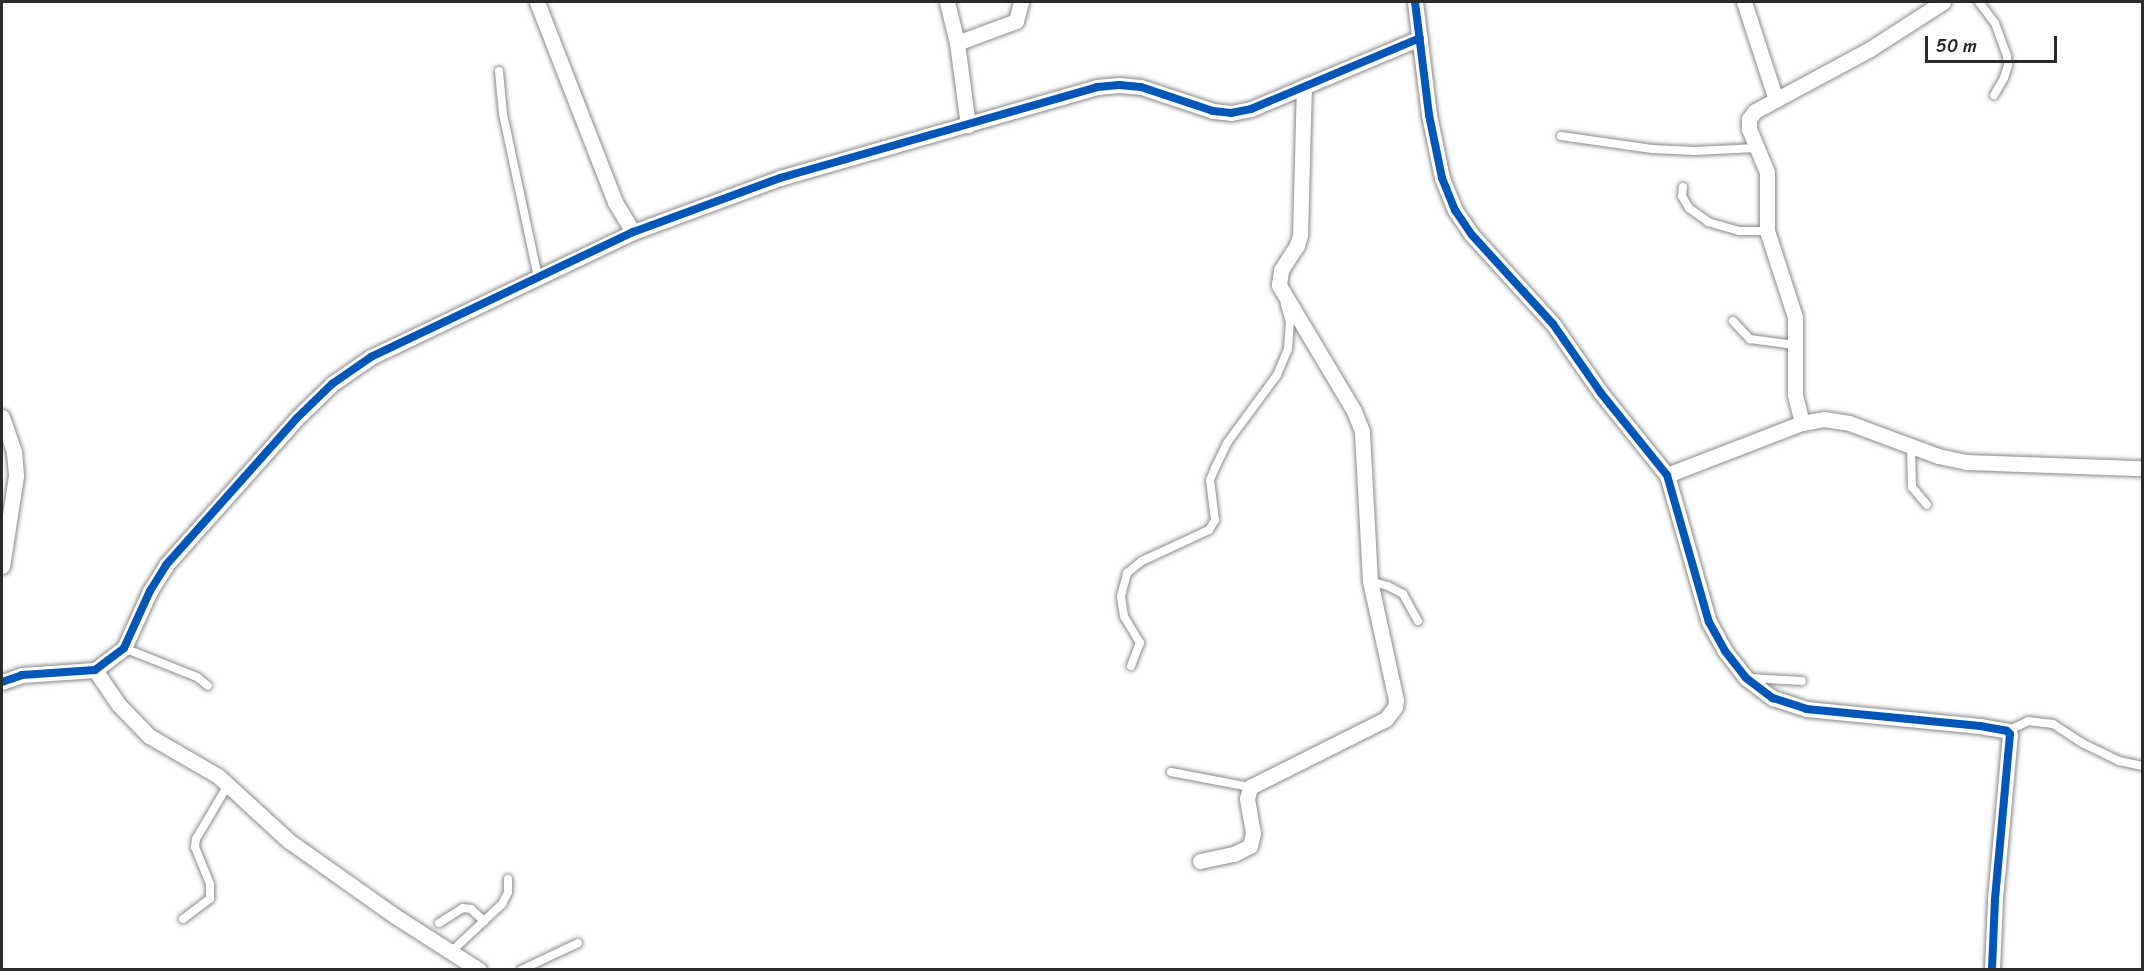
<!DOCTYPE html>
<style>
body{margin:0}
#map{position:relative;width:2144px;height:971px;overflow:hidden;background:#fff;font-family:Sriracha,sans-serif}
div>[style]{position:absolute}
.roads{filter:drop-shadow(0 0 2px #8a8a8a) drop-shadow(0 0 2px #8a8a8a)}
.service>*{height:8px;margin:-4px;padding:0 4px;transform-origin:4px;border-radius:4px;background:#fff}
.minor>*{height:15px;margin:-7.5px;padding:0 7.5px;transform-origin:7.5px;border-radius:7.5px;background:#fff}
.cycleway>*{height:8px;margin:-4px;padding:0 4px;transform-origin:4px;border-radius:4px;background:#0057b8}
span{translate:-50% -50%;white-space:nowrap;text-align:center;line-height:1.15;-webkit-text-stroke:5px #fff;paint-order:stroke}
.frame{position:absolute;inset:0;border:3px solid #2b2b2b;pointer-events:none}
.scale{position:absolute;left:1925px;top:36px;width:132px;height:27px;box-sizing:border-box;border:3px solid #2b2b2b;border-top:0;padding-left:8px;font-size:18px;line-height:21px;white-space:nowrap;color:#2b2b2b;-webkit-text-stroke:4px #fff;paint-order:stroke}
</style>
<div id="map">
<div class="roads">
<div class="service">
<div style="left:1979px;top:2px;width:26px;rotate:53deg"></div>
<div style="left:1995px;top:23px;width:35px;rotate:70deg"></div>
<div style="left:2007px;top:56px;width:9px;rotate:84deg"></div>
<div style="left:2008px;top:65px;width:14px;rotate:107deg"></div>
<div style="left:2004px;top:78px;width:20px;rotate:120deg"></div>
<div style="left:499px;top:71px;width:43px;rotate:84.7deg"></div>
<div style="left:503px;top:114px;width:167px;rotate:77.9deg"></div>
<div style="left:1561px;top:136px;width:92px;rotate:8.1deg"></div>
<div style="left:1652px;top:149px;width:43px;rotate:2.7deg"></div>
<div style="left:1695px;top:151px;width:62px;rotate:-2.8deg"></div>
<div style="left:1683px;top:187px;width:9px;rotate:96deg"></div>
<div style="left:1682px;top:196px;width:14px;rotate:60deg"></div>
<div style="left:1689px;top:208px;width:24px;rotate:36deg"></div>
<div style="left:1708px;top:222px;width:32px;rotate:16deg"></div>
<div style="left:1739px;top:231px;width:28px"></div>
<div style="left:1733px;top:321px;width:25px;rotate:47deg"></div>
<div style="left:1750px;top:339px;width:45px;rotate:7.6deg"></div>
<div style="left:1911px;top:446px;width:41px;rotate:88.6deg"></div>
<div style="left:1912px;top:487px;width:23px;rotate:50deg"></div>
<div style="left:1370px;top:581px;width:19px;rotate:16deg"></div>
<div style="left:1388px;top:586px;width:17px;rotate:28deg"></div>
<div style="left:1403px;top:594px;width:31px;rotate:61deg"></div>
<div style="left:124px;top:648px;width:79px;rotate:21.7deg"></div>
<div style="left:197px;top:677px;width:14px;rotate:39deg"></div>
<div style="left:1131px;top:666px;width:25px;rotate:-69deg"></div>
<div style="left:1140px;top:643px;width:31px;rotate:-121deg"></div>
<div style="left:1124px;top:616px;width:20px;rotate:-99deg"></div>
<div style="left:1121px;top:596px;width:24px;rotate:-75deg"></div>
<div style="left:1127px;top:573px;width:19px;rotate:-39deg"></div>
<div style="left:1142px;top:561px;width:74px;rotate:-24.8deg"></div>
<div style="left:1209px;top:530px;width:12px;rotate:-59deg"></div>
<div style="left:1215px;top:520px;width:40px;rotate:-97.1deg"></div>
<div style="left:1210px;top:480px;width:13px;rotate:-67deg"></div>
<div style="left:1215px;top:468px;width:28px;rotate:-64deg"></div>
<div style="left:1227px;top:443px;width:84px;rotate:-53.7deg"></div>
<div style="left:1277px;top:375px;width:28px;rotate:-67deg"></div>
<div style="left:1288px;top:349px;width:27px;rotate:-86deg"></div>
<div style="left:1290px;top:322px;width:19px;rotate:-106deg"></div>
<div style="left:1750px;top:678px;width:52px;rotate:3.3deg"></div>
<div style="left:2007px;top:731px;width:23px;rotate:-25deg"></div>
<div style="left:2028px;top:721px;width:25px;rotate:7deg"></div>
<div style="left:2053px;top:724px;width:35px;rotate:33deg"></div>
<div style="left:2082px;top:743px;width:41px;rotate:25.9deg"></div>
<div style="left:2119px;top:761px;width:24px;rotate:12deg"></div>
<div style="left:1171px;top:772px;width:80px;rotate:10.8deg"></div>
<div style="left:183px;top:919px;width:34px;rotate:-37deg"></div>
<div style="left:210px;top:899px;width:15px;rotate:-90deg"></div>
<div style="left:210px;top:884px;width:40px;rotate:-112deg"></div>
<div style="left:195px;top:847px;width:8px;rotate:-83deg"></div>
<div style="left:196px;top:839px;width:63px;rotate:-59.3deg"></div>
<div style="left:439px;top:923px;width:28px;rotate:-32deg"></div>
<div style="left:463px;top:908px;width:8px;rotate:7deg"></div>
<div style="left:471px;top:909px;width:18px;rotate:43deg"></div>
<div style="left:452px;top:951px;width:69px;rotate:-43.2deg"></div>
<div style="left:502px;top:904px;width:13px;rotate:-63deg"></div>
<div style="left:508px;top:892px;width:13px;rotate:-90deg"></div>
<div style="left:521px;top:970px;width:63px;rotate:-25.3deg"></div>
</div>
<div class="minor">
<div style="left:537px;top:2px;width:215px;rotate:68.7deg"></div>
<div style="left:615px;top:202px;width:35px;rotate:59deg"></div>
<div style="left:947px;top:2px;width:42px;rotate:76.3deg"></div>
<div style="left:957px;top:43px;width:83px;rotate:82.4deg"></div>
<div style="left:1415px;top:2px;width:114px;rotate:82.9deg"></div>
<div style="left:1429px;top:115px;width:64px;rotate:78.3deg"></div>
<div style="left:1442px;top:178px;width:35px;rotate:68deg"></div>
<div style="left:1455px;top:210px;width:30px;rotate:56deg"></div>
<div style="left:1472px;top:235px;width:120px;rotate:47.7deg"></div>
<div style="left:1553px;top:324px;width:84px;rotate:55.2deg"></div>
<div style="left:1601px;top:393px;width:105px;rotate:51.2deg"></div>
<div style="left:1667px;top:475px;width:153px;rotate:74.1deg"></div>
<div style="left:1709px;top:622px;width:33px;rotate:61deg"></div>
<div style="left:1725px;top:651px;width:34px;rotate:52deg"></div>
<div style="left:1746px;top:678px;width:34px;rotate:37deg"></div>
<div style="left:1773px;top:698px;width:35px;rotate:18deg"></div>
<div style="left:1806px;top:709px;width:175px;rotate:5.6deg"></div>
<div style="left:1980px;top:726px;width:27px;rotate:10deg"></div>
<div style="left:2007px;top:731px;width:4px;rotate:45deg"></div>
<div style="left:2010px;top:734px;width:167px;rotate:95.2deg"></div>
<div style="left:1995px;top:900px;width:70px;rotate:92.5deg"></div>
<div style="left:1744px;top:2px;width:103px;rotate:71.9deg"></div>
<div style="left:957px;top:43px;width:63px;rotate:-20.4deg"></div>
<div style="left:1016px;top:21px;width:20px;rotate:-75deg"></div>
<div style="left:2px;top:417px;width:37px;rotate:71deg"></div>
<div style="left:14px;top:452px;width:24px;rotate:85deg"></div>
<div style="left:16px;top:476px;width:91px;rotate:98.8deg"></div>
<div style="left:1802px;top:423px;width:30px;rotate:-104deg"></div>
<div style="left:1795px;top:394px;width:77px;rotate:-90deg"></div>
<div style="left:1795px;top:317px;width:90px;rotate:-108deg"></div>
<div style="left:1767px;top:231px;width:59px;rotate:-90deg"></div>
<div style="left:1767px;top:172px;width:47px;rotate:-112.7deg"></div>
<div style="left:1749px;top:129px;width:10px;rotate:-90deg"></div>
<div style="left:1749px;top:119px;width:10px;rotate:-53deg"></div>
<div style="left:1755px;top:111px;width:131px;rotate:-28.3deg"></div>
<div style="left:1870px;top:49px;width:87px;rotate:-32.8deg"></div>
<div style="left:1667px;top:475px;width:145px;rotate:-21.1deg"></div>
<div style="left:1802px;top:423px;width:22px;rotate:-10deg"></div>
<div style="left:1824px;top:419px;width:25px;rotate:9deg"></div>
<div style="left:1849px;top:423px;width:95px;rotate:20.3deg"></div>
<div style="left:1938px;top:456px;width:29px;rotate:12deg"></div>
<div style="left:1966px;top:462px;width:176px;rotate:2deg"></div>
<div style="left:95px;top:670px;width:42px;rotate:55.6deg"></div>
<div style="left:119px;top:705px;width:43px;rotate:45.9deg"></div>
<div style="left:149px;top:736px;width:80px;rotate:30.1deg"></div>
<div style="left:218px;top:776px;width:96px;rotate:42.5deg"></div>
<div style="left:289px;top:841px;width:130px;rotate:35.3deg"></div>
<div style="left:395px;top:916px;width:100px;rotate:32.7deg"></div>
<div style="left:2px;top:682px;width:21px;rotate:-19deg"></div>
<div style="left:22px;top:675px;width:73px;rotate:-3.9deg"></div>
<div style="left:95px;top:670px;width:36px;rotate:-37deg"></div>
<div style="left:124px;top:648px;width:63px;rotate:-65.5deg"></div>
<div style="left:150px;top:591px;width:31px;rotate:-58deg"></div>
<div style="left:166px;top:565px;width:197px;rotate:-48.3deg"></div>
<div style="left:297px;top:418px;width:49px;rotate:-44.2deg"></div>
<div style="left:332px;top:384px;width:47px;rotate:-34.7deg"></div>
<div style="left:371px;top:357px;width:290px;rotate:-25.5deg"></div>
<div style="left:633px;top:232px;width:157px;rotate:-20.2deg"></div>
<div style="left:780px;top:178px;width:330px;rotate:-16deg"></div>
<div style="left:1097px;top:87px;width:22px;rotate:-5deg"></div>
<div style="left:1119px;top:85px;width:22px;rotate:5deg"></div>
<div style="left:1141px;top:87px;width:76px;rotate:18.4deg"></div>
<div style="left:1213px;top:111px;width:18px;rotate:6deg"></div>
<div style="left:1231px;top:113px;width:20px;rotate:-11deg"></div>
<div style="left:1251px;top:109px;width:183px;rotate:-22.8deg"></div>
<div style="left:1200px;top:861px;width:35px;rotate:-12deg"></div>
<div style="left:1234px;top:854px;width:18px;rotate:-27deg"></div>
<div style="left:1250px;top:846px;width:13px;rotate:-77deg"></div>
<div style="left:1253px;top:833px;width:35px;rotate:-100deg"></div>
<div style="left:1247px;top:799px;width:12px;rotate:-76deg"></div>
<div style="left:1250px;top:787px;width:152px;rotate:-26.6deg"></div>
<div style="left:1386px;top:719px;width:15px;rotate:-53deg"></div>
<div style="left:1395px;top:707px;width:7px;rotate:-82deg"></div>
<div style="left:1396px;top:700px;width:122px;rotate:-102.3deg"></div>
<div style="left:1370px;top:581px;width:150px;rotate:-93.1deg"></div>
<div style="left:1362px;top:431px;width:22px;rotate:-112deg"></div>
<div style="left:1354px;top:411px;width:147px;rotate:-120.8deg"></div>
<div style="left:1279px;top:285px;width:15px;rotate:-82deg"></div>
<div style="left:1281px;top:270px;width:30px;rotate:-57deg"></div>
<div style="left:1297px;top:245px;width:10px;rotate:-73deg"></div>
<div style="left:1300px;top:235px;width:148px;rotate:-88.5deg"></div>
</div>
</div>
<div class="cycleway">
<div style="left:1415px;top:2px;width:114px;rotate:82.9deg"></div>
<div style="left:1429px;top:115px;width:64px;rotate:78.3deg"></div>
<div style="left:1442px;top:178px;width:35px;rotate:68deg"></div>
<div style="left:1455px;top:210px;width:30px;rotate:56deg"></div>
<div style="left:1472px;top:235px;width:120px;rotate:47.7deg"></div>
<div style="left:1553px;top:324px;width:84px;rotate:55.2deg"></div>
<div style="left:1601px;top:393px;width:105px;rotate:51.2deg"></div>
<div style="left:1667px;top:475px;width:153px;rotate:74.1deg"></div>
<div style="left:1709px;top:622px;width:33px;rotate:61deg"></div>
<div style="left:1725px;top:651px;width:34px;rotate:52deg"></div>
<div style="left:1746px;top:678px;width:34px;rotate:37deg"></div>
<div style="left:1773px;top:698px;width:35px;rotate:18deg"></div>
<div style="left:1806px;top:709px;width:175px;rotate:5.6deg"></div>
<div style="left:1980px;top:726px;width:27px;rotate:10deg"></div>
<div style="left:2007px;top:731px;width:4px;rotate:45deg"></div>
<div style="left:2010px;top:734px;width:167px;rotate:95.2deg"></div>
<div style="left:1995px;top:900px;width:70px;rotate:92.5deg"></div>
<div style="left:2px;top:682px;width:21px;rotate:-19deg"></div>
<div style="left:22px;top:675px;width:73px;rotate:-3.9deg"></div>
<div style="left:95px;top:670px;width:36px;rotate:-37deg"></div>
<div style="left:124px;top:648px;width:63px;rotate:-65.5deg"></div>
<div style="left:150px;top:591px;width:31px;rotate:-58deg"></div>
<div style="left:166px;top:565px;width:197px;rotate:-48.3deg"></div>
<div style="left:297px;top:418px;width:49px;rotate:-44.2deg"></div>
<div style="left:332px;top:384px;width:47px;rotate:-34.7deg"></div>
<div style="left:371px;top:357px;width:290px;rotate:-25.5deg"></div>
<div style="left:633px;top:232px;width:157px;rotate:-20.2deg"></div>
<div style="left:780px;top:178px;width:330px;rotate:-16deg"></div>
<div style="left:1097px;top:87px;width:22px;rotate:-5deg"></div>
<div style="left:1119px;top:85px;width:22px;rotate:5deg"></div>
<div style="left:1141px;top:87px;width:76px;rotate:18.4deg"></div>
<div style="left:1213px;top:111px;width:18px;rotate:6deg"></div>
<div style="left:1231px;top:113px;width:20px;rotate:-11deg"></div>
<div style="left:1251px;top:109px;width:183px;rotate:-22.8deg"></div>
</div>
<div class="frame"></div>
<div class="scale">50 m</div>
</div>
